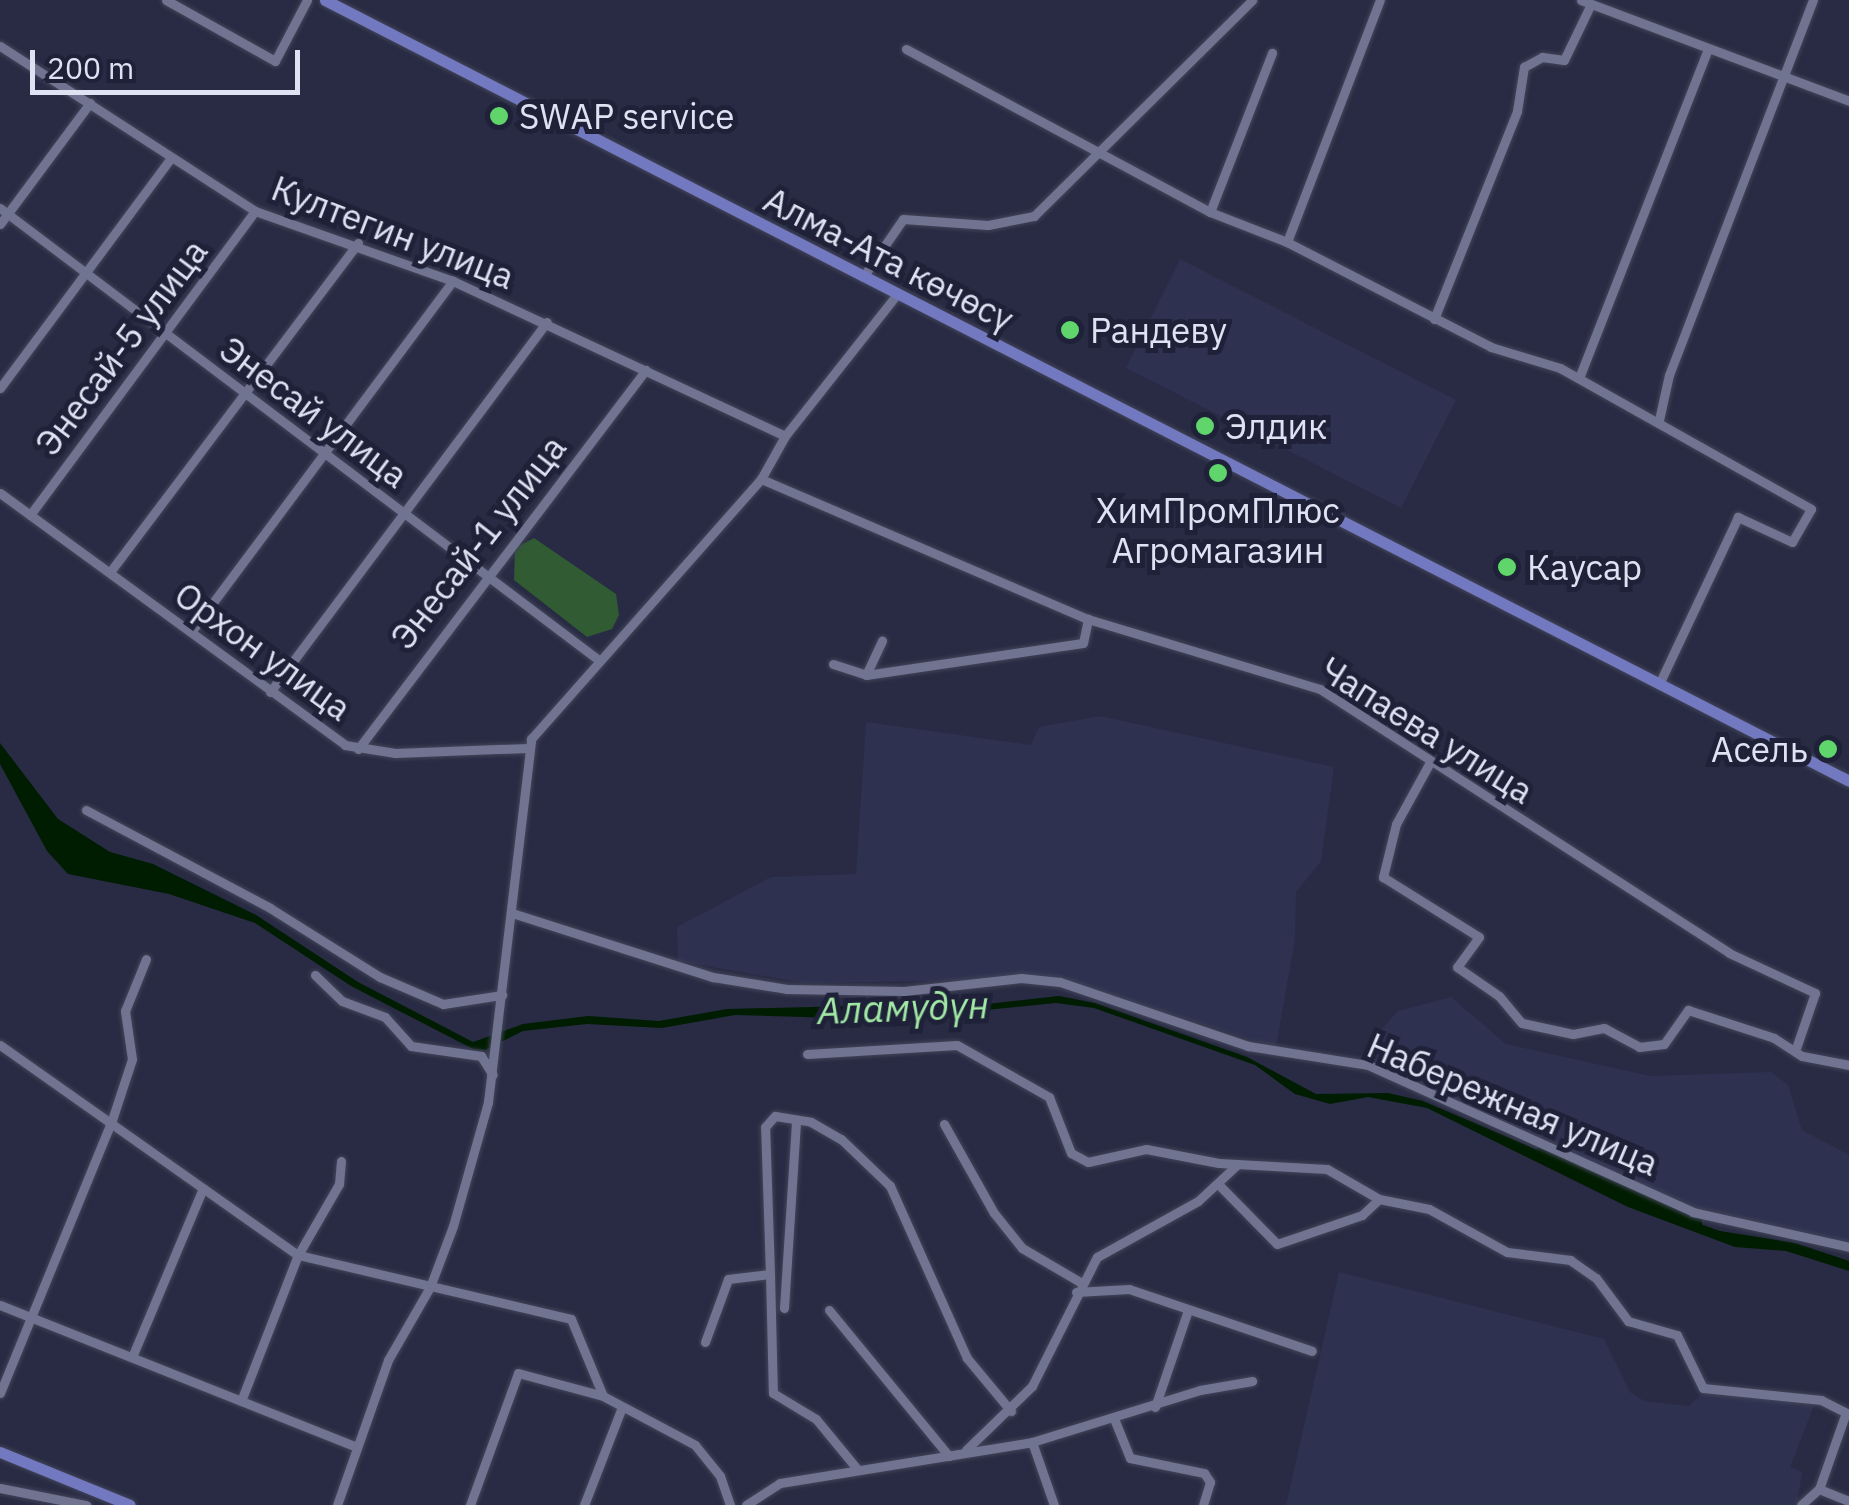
<!DOCTYPE html>
<meta charset="utf-8">
<style>
body{margin:0}
#map{position:relative;width:1849px;height:1505px;overflow:hidden;background:#282b43;font-family:"IBM Plex Sans",sans-serif}
div>[style]{position:absolute}
.built>*{inset:0;background:#2e3250}
.green>*{inset:0;background:#305b33}
.water>*{inset:0;background:#001d01}
.river>*{height:15px;margin:-7.5px;padding:0 7.5px;transform-origin:7.5px;border-radius:7.5px;background:#001d01}
.roads{filter:drop-shadow(0 0 2px #424559) drop-shadow(0 0 2px #424559)}
.minor>*{height:9px;margin:-4.5px;padding:0 4.5px;transform-origin:4.5px;border-radius:4.5px;background:#707491}
.major>*{height:11px;margin:-5.5px;padding:0 5.5px;transform-origin:5.5px;border-radius:5.5px;background:#7379c0}
.dots>*{width:28px;height:28px;translate:-50% -50%;box-sizing:border-box;border:5px solid #1e2138;border-radius:50%}
span{translate:-50% -50%;white-space:nowrap;text-align:center;line-height:1.15;-webkit-text-stroke:10px #1e2138;paint-order:stroke}
.poi-label{font-size:35px;color:#dfe2f2}
.left{translate:0 -50%;text-align:left}
.right{translate:-100% -50%;text-align:right}
.street-label{font-size:35px;color:#dfe2f2}
.water-label{font-size:38px;color:#a3e9a6;font-style:italic}
.scale{position:absolute;left:30px;top:50px;width:270px;height:45px;box-sizing:border-box;border:5px solid #dfe2f2;border-top:0;padding-left:12px;font-size:30px;line-height:35px;white-space:nowrap;color:#dfe2f2;-webkit-text-stroke:8px #1e2138;paint-order:stroke}
</style>
<div id="map">
<div class="built">
<div style="clip-path:polygon(1180px 259px,1456px 400px,1401px 508px,1126px 368px)"></div>
<div style="clip-path:polygon(1100px 716px,1334px 767px,1321px 861px,1296px 892px,1295px 939px,1276px 1047px,1057px 979px,805px 983px,678px 961px,677px 927px,771px 877px,856px 874px,866px 722px,1031px 745px,1039px 727px)"></div>
<div style="clip-path:polygon(1451px 997px,1506px 1044px,1650px 1076px,1771px 1072px,1788px 1085px,1802px 1130px,1849px 1155px,1849px 1244px,1691px 1208px,1369px 1059px,1369px 1043px,1398px 1011px)"></div>
<div style="clip-path:polygon(1339px 1272px,1604px 1339px,1630px 1392px,1644px 1401px,1689px 1406px,1705px 1391px,1815px 1403px,1790px 1467px,1802px 1472px,1797px 1505px,1286px 1505px)"></div>
</div>
<div class="green">
<div style="clip-path:polygon(534px 538px,616px 594px,619px 615px,612px 629px,587px 637px,514px 580px,515px 548px)"></div>
</div>
<div class="water">
<div style="clip-path:polygon(0 743px,58px 819px,110px 852px,153px 864px,256px 915px,358px 982px,473px 1042px,523px 1024px,588px 1016px,659px 1021px,727px 1009px,890px 1005px,925px 1011px,1059px 996px,1095px 1003px,1247px 1057px,1316px 1094px,1388px 1093px,1423px 1101px,1547px 1154px,1599px 1188px,1720px 1231px,1795px 1243px,1849px 1261px,1849px 1271px,1786px 1251px,1735px 1247px,1628px 1207px,1427px 1108px,1368px 1097px,1330px 1104px,1295px 1094px,1255px 1065px,1094px 1008px,1056px 1003px,926px 1016px,888px 1011px,835px 1018px,735px 1015px,662px 1028px,587px 1024px,523px 1031px,485px 1050px,473px 1049px,351px 986px,255px 923px,169px 894px,68px 874px,47px 851px,0 764px)"></div>
</div>
<div class="river">
<div style="left:1542px;top:1154px;width:167px;rotate:24.4deg"></div>
</div>
<div class="roads">
<div class="minor">
<div style="left:166px;top:0;width:125px;rotate:29.2deg"></div>
<div style="left:275px;top:61px;width:69px;rotate:-62.3deg"></div>
<div style="left:1581px;top:0;width:286px;rotate:20.6deg"></div>
<div style="left:0;top:46px;width:304px;rotate:32.9deg"></div>
<div style="left:255px;top:211px;width:210px;rotate:19.5deg"></div>
<div style="left:453px;top:281px;width:366px;rotate:25deg"></div>
<div style="left:906px;top:49px;width:345px;rotate:28.2deg"></div>
<div style="left:1210px;top:212px;width:171px;rotate:-68.7deg"></div>
<div style="left:0;top:208px;width:747px;rotate:37.05deg"></div>
<div style="left:1210px;top:212px;width:83px;rotate:21.3deg"></div>
<div style="left:1287px;top:242px;width:259px;rotate:-69deg"></div>
<div style="left:0;top:224px;width:151px;rotate:-53.4deg"></div>
<div style="left:1287px;top:242px;width:229px;rotate:27.2deg"></div>
<div style="left:1491px;top:347px;width:72px;rotate:16.9deg"></div>
<div style="left:1560px;top:368px;width:288px;rotate:29.3deg"></div>
<div style="left:1811px;top:509px;width:38px;rotate:120deg"></div>
<div style="left:1792px;top:542px;width:60px;rotate:-155.2deg"></div>
<div style="left:1738px;top:517px;width:185px;rotate:115.3deg"></div>
<div style="left:863px;top:277px;width:70px;rotate:-55.4deg"></div>
<div style="left:903px;top:219px;width:85px;rotate:4deg"></div>
<div style="left:988px;top:225px;width:47px;rotate:-11.1deg"></div>
<div style="left:1034px;top:216px;width:307px;rotate:-44.7deg"></div>
<div style="left:1434px;top:319px;width:224px;rotate:-68.2deg"></div>
<div style="left:1517px;top:111px;width:45px;rotate:-81deg"></div>
<div style="left:1524px;top:67px;width:21px;rotate:-29deg"></div>
<div style="left:1542px;top:57px;width:22px;rotate:8deg"></div>
<div style="left:1564px;top:60px;width:62px;rotate:-64.3deg"></div>
<div style="left:1579px;top:378px;width:353px;rotate:-68.6deg"></div>
<div style="left:0;top:388px;width:287px;rotate:-53.4deg"></div>
<div style="left:1659px;top:420px;width:46px;rotate:-77.5deg"></div>
<div style="left:1669px;top:375px;width:402px;rotate:-69deg"></div>
<div style="left:761px;top:479px;width:356px;rotate:23.2deg"></div>
<div style="left:1088px;top:619px;width:242px;rotate:16.8deg"></div>
<div style="left:1320px;top:689px;width:487px;rotate:32.8deg"></div>
<div style="left:1729px;top:953px;width:95px;rotate:24.9deg"></div>
<div style="left:1815px;top:993px;width:61px;rotate:109deg"></div>
<div style="left:0;top:493px;width:427px;rotate:36.1deg"></div>
<div style="left:345px;top:745px;width:51px;rotate:9.1deg"></div>
<div style="left:395px;top:753px;width:133px;rotate:-2.2deg"></div>
<div style="left:30px;top:515px;width:378px;rotate:-53.5deg"></div>
<div style="left:110px;top:572px;width:412px;rotate:-53deg"></div>
<div style="left:191px;top:632px;width:438px;rotate:-53.3deg"></div>
<div style="left:833px;top:664px;width:35px;rotate:18deg"></div>
<div style="left:866px;top:675px;width:219px;rotate:-8.4deg"></div>
<div style="left:1083px;top:643px;width:25px;rotate:-78deg"></div>
<div style="left:866px;top:675px;width:38px;rotate:-65deg"></div>
<div style="left:270px;top:692px;width:462px;rotate:-53.2deg"></div>
<div style="left:358px;top:749px;width:476px;rotate:-52.8deg"></div>
<div style="left:1429px;top:764px;width:68px;rotate:118.8deg"></div>
<div style="left:1396px;top:824px;width:55px;rotate:103.8deg"></div>
<div style="left:1383px;top:877px;width:113px;rotate:32deg"></div>
<div style="left:1479px;top:937px;width:37px;rotate:126deg"></div>
<div style="left:1457px;top:967px;width:51px;rotate:34.6deg"></div>
<div style="left:1499px;top:996px;width:35px;rotate:50deg"></div>
<div style="left:1522px;top:1023px;width:52px;rotate:12.2deg"></div>
<div style="left:1573px;top:1034px;width:32px;rotate:-11deg"></div>
<div style="left:1604px;top:1028px;width:40px;rotate:28deg"></div>
<div style="left:1639px;top:1047px;width:25px;rotate:-7deg"></div>
<div style="left:1664px;top:1044px;width:42px;rotate:-54.8deg"></div>
<div style="left:1688px;top:1010px;width:90px;rotate:18deg"></div>
<div style="left:1774px;top:1038px;width:33px;rotate:33deg"></div>
<div style="left:1802px;top:1056px;width:48px;rotate:10.8deg"></div>
<div style="left:86px;top:810px;width:208px;rotate:28deg"></div>
<div style="left:270px;top:908px;width:130px;rotate:32.1deg"></div>
<div style="left:380px;top:977px;width:69px;rotate:23.2deg"></div>
<div style="left:443px;top:1004px;width:60px;rotate:-8.7deg"></div>
<div style="left:512px;top:913px;width:211px;rotate:17.7deg"></div>
<div style="left:713px;top:977px;width:75px;rotate:9.2deg"></div>
<div style="left:787px;top:989px;width:117px;rotate:1deg"></div>
<div style="left:904px;top:991px;width:118px;rotate:-6.3deg"></div>
<div style="left:1021px;top:978px;width:39px;rotate:6deg"></div>
<div style="left:1060px;top:982px;width:199px;rotate:18.8deg"></div>
<div style="left:1248px;top:1046px;width:121px;rotate:9deg"></div>
<div style="left:1368px;top:1065px;width:357px;rotate:24.3deg"></div>
<div style="left:1693px;top:1212px;width:160px;rotate:12.6deg"></div>
<div style="left:315px;top:975px;width:37px;rotate:44deg"></div>
<div style="left:342px;top:1001px;width:46px;rotate:20.4deg"></div>
<div style="left:385px;top:1017px;width:39px;rotate:48deg"></div>
<div style="left:411px;top:1046px;width:71px;rotate:8.1deg"></div>
<div style="left:481px;top:1056px;width:22px;rotate:58deg"></div>
<div style="left:0;top:1045px;width:365px;rotate:35.2deg"></div>
<div style="left:298px;top:1255px;width:280px;rotate:13.2deg"></div>
<div style="left:571px;top:1319px;width:83px;rotate:67.4deg"></div>
<div style="left:603px;top:1396px;width:104px;rotate:28deg"></div>
<div style="left:695px;top:1445px;width:40px;rotate:51deg"></div>
<div style="left:720px;top:1476px;width:31px;rotate:71deg"></div>
<div style="left:807px;top:1054px;width:150px;rotate:-3.4deg"></div>
<div style="left:957px;top:1045px;width:106px;rotate:29.5deg"></div>
<div style="left:1049px;top:1097px;width:60px;rotate:68.6deg"></div>
<div style="left:1071px;top:1153px;width:19px;rotate:28deg"></div>
<div style="left:1088px;top:1162px;width:59px;rotate:-12.6deg"></div>
<div style="left:1146px;top:1149px;width:74px;rotate:10.9deg"></div>
<div style="left:1219px;top:1163px;width:108px;rotate:3.2deg"></div>
<div style="left:1327px;top:1169px;width:60px;rotate:30deg"></div>
<div style="left:1379px;top:1199px;width:51px;rotate:11.3deg"></div>
<div style="left:1429px;top:1209px;width:89px;rotate:28.9deg"></div>
<div style="left:1507px;top:1252px;width:64px;rotate:7.2deg"></div>
<div style="left:1570px;top:1260px;width:32px;rotate:35deg"></div>
<div style="left:1596px;top:1278px;width:54px;rotate:53.3deg"></div>
<div style="left:1628px;top:1321px;width:51px;rotate:15.9deg"></div>
<div style="left:1677px;top:1335px;width:59px;rotate:63.9deg"></div>
<div style="left:1703px;top:1388px;width:119px;rotate:5.8deg"></div>
<div style="left:1821px;top:1400px;width:31px;rotate:27deg"></div>
<div style="left:944px;top:1124px;width:102px;rotate:60.7deg"></div>
<div style="left:994px;top:1213px;width:45px;rotate:51.3deg"></div>
<div style="left:1022px;top:1248px;width:69px;rotate:30.3deg"></div>
<div style="left:1220px;top:1186px;width:81px;rotate:45.5deg"></div>
<div style="left:1277px;top:1244px;width:90px;rotate:-18.8deg"></div>
<div style="left:1362px;top:1215px;width:23px;rotate:-43deg"></div>
<div style="left:770px;top:1274px;width:119px;rotate:88.6deg"></div>
<div style="left:773px;top:1393px;width:50px;rotate:31.2deg"></div>
<div style="left:816px;top:1419px;width:65px;rotate:50.6deg"></div>
<div style="left:1076px;top:1292px;width:53px;rotate:-3.2deg"></div>
<div style="left:1129px;top:1289px;width:193px;rotate:18.7deg"></div>
<div style="left:0;top:1305px;width:384px;rotate:21.7deg"></div>
<div style="left:784px;top:1308px;width:188px;rotate:-86.3deg"></div>
<div style="left:829px;top:1310px;width:189px;rotate:50.6deg"></div>
<div style="left:705px;top:1342px;width:67px;rotate:-69.9deg"></div>
<div style="left:728px;top:1279px;width:42px;rotate:-6.8deg"></div>
<div style="left:770px;top:1274px;width:147px;rotate:-91.9deg"></div>
<div style="left:765px;top:1127px;width:15px;rotate:-48deg"></div>
<div style="left:775px;top:1116px;width:36px;rotate:9deg"></div>
<div style="left:811px;top:1122px;width:34px;rotate:30deg"></div>
<div style="left:841px;top:1139px;width:68px;rotate:43.8deg"></div>
<div style="left:890px;top:1186px;width:188px;rotate:65.9deg"></div>
<div style="left:967px;top:1358px;width:69px;rotate:50.3deg"></div>
<div style="left:132px;top:1357px;width:183px;rotate:-67.2deg"></div>
<div style="left:0;top:1393px;width:292px;rotate:-67.7deg"></div>
<div style="left:111px;top:1123px;width:67px;rotate:-71.8deg"></div>
<div style="left:132px;top:1059px;width:49px;rotate:-98.3deg"></div>
<div style="left:125px;top:1011px;width:56px;rotate:-68deg"></div>
<div style="left:241px;top:1401px;width:157px;rotate:-68.7deg"></div>
<div style="left:298px;top:1255px;width:82px;rotate:-60deg"></div>
<div style="left:339px;top:1184px;width:23px;rotate:-85deg"></div>
<div style="left:1155px;top:1407px;width:102px;rotate:-71.2deg"></div>
<div style="left:1115px;top:1421px;width:40px;rotate:68deg"></div>
<div style="left:1130px;top:1458px;width:76px;rotate:11.5deg"></div>
<div style="left:1204px;top:1473px;width:11px;rotate:56deg"></div>
<div style="left:1210px;top:1482px;width:24px;rotate:107deg"></div>
<div style="left:1032px;top:1442px;width:67px;rotate:70.8deg"></div>
<div style="left:966px;top:1450px;width:92px;rotate:-44.1deg"></div>
<div style="left:1032px;top:1386px;width:144px;rotate:-63.3deg"></div>
<div style="left:1097px;top:1257px;width:115px;rotate:-29deg"></div>
<div style="left:1198px;top:1201px;width:54px;rotate:-42.8deg"></div>
<div style="left:0;top:1488px;width:88px;rotate:11.2deg"></div>
<div style="left:1819px;top:1489px;width:32px;rotate:22deg"></div>
<div style="left:337px;top:1505px;width:154px;rotate:-70.6deg"></div>
<div style="left:388px;top:1360px;width:84px;rotate:-60.1deg"></div>
<div style="left:430px;top:1287px;width:65px;rotate:-69.3deg"></div>
<div style="left:453px;top:1226px;width:129px;rotate:-74.2deg"></div>
<div style="left:488px;top:1102px;width:366px;rotate:-83.2deg"></div>
<div style="left:531px;top:739px;width:347px;rotate:-48.5deg"></div>
<div style="left:761px;top:479px;width:49px;rotate:-60.8deg"></div>
<div style="left:785px;top:436px;width:181px;rotate:-51.7deg"></div>
<div style="left:470px;top:1505px;width:140px;rotate:-70deg"></div>
<div style="left:518px;top:1373px;width:88px;rotate:15.1deg"></div>
<div style="left:584px;top:1505px;width:105px;rotate:-68.8deg"></div>
<div style="left:746px;top:1505px;width:40px;rotate:-32.9deg"></div>
<div style="left:780px;top:1483px;width:255px;rotate:-9.2deg"></div>
<div style="left:1032px;top:1442px;width:176px;rotate:-17.2deg"></div>
<div style="left:1200px;top:1390px;width:53px;rotate:-9.8deg"></div>
<div style="left:1801px;top:1505px;width:24px;rotate:-42deg"></div>
<div style="left:1819px;top:1489px;width:78px;rotate:-70.6deg"></div>
</div>
<div class="major">
<div style="left:325px;top:0;width:1712px;rotate:27.13deg"></div>
<div style="left:0;top:1452px;width:140px;rotate:22.2deg"></div>
</div>
</div>
<div class="dots">
<div style="left:499px;top:116px;background:#5fd56b"></div>
<div style="left:1070px;top:330px;background:#5fd56b"></div>
<div style="left:1205px;top:426px;background:#5fd56b"></div>
<div style="left:1218px;top:473px;background:#5fd56b"></div>
<div style="left:1507px;top:567px;background:#5fd56b"></div>
<div style="left:1828px;top:749px;background:#5fd56b"></div>
</div>
<div class="poi-label">
<span class="left" style="left:519px;top:116px">SWAP service</span>
<span class="left" style="left:1090px;top:330px">Рандеву</span>
<span class="left" style="left:1225px;top:426px">Элдик</span>
<span style="left:1218px;top:530px">ХимПромПлюс<br>Агромагазин</span>
<span class="left" style="left:1527px;top:567px">Каусар</span>
<span class="right" style="left:1808px;top:749px">Асель</span>
</div>
<div class="street-label">
<span style="left:393px;top:232px;rotate:21deg">Култегин улица</span>
<span style="left:889px;top:259px;rotate:27deg">Алма-Ата көчөсү</span>
<span style="left:121px;top:347px;rotate:-53deg">Энесай-5 улица</span>
<span style="left:314px;top:412px;rotate:37deg">Энесай улица</span>
<span style="left:478px;top:542px;rotate:-52deg">Энесай-1 улица</span>
<span style="left:263px;top:651px;rotate:36deg">Орхон улица</span>
<span style="left:1427px;top:730px;rotate:32deg">Чапаева улица</span>
<span style="left:1513px;top:1104px;rotate:23deg">Набережная улица</span>
</div>
<div class="water-label">
<span style="left:903px;top:1007px;rotate:-2deg">Аламүдүн</span>
</div>
<div class="scale">200 m</div>
</div>
